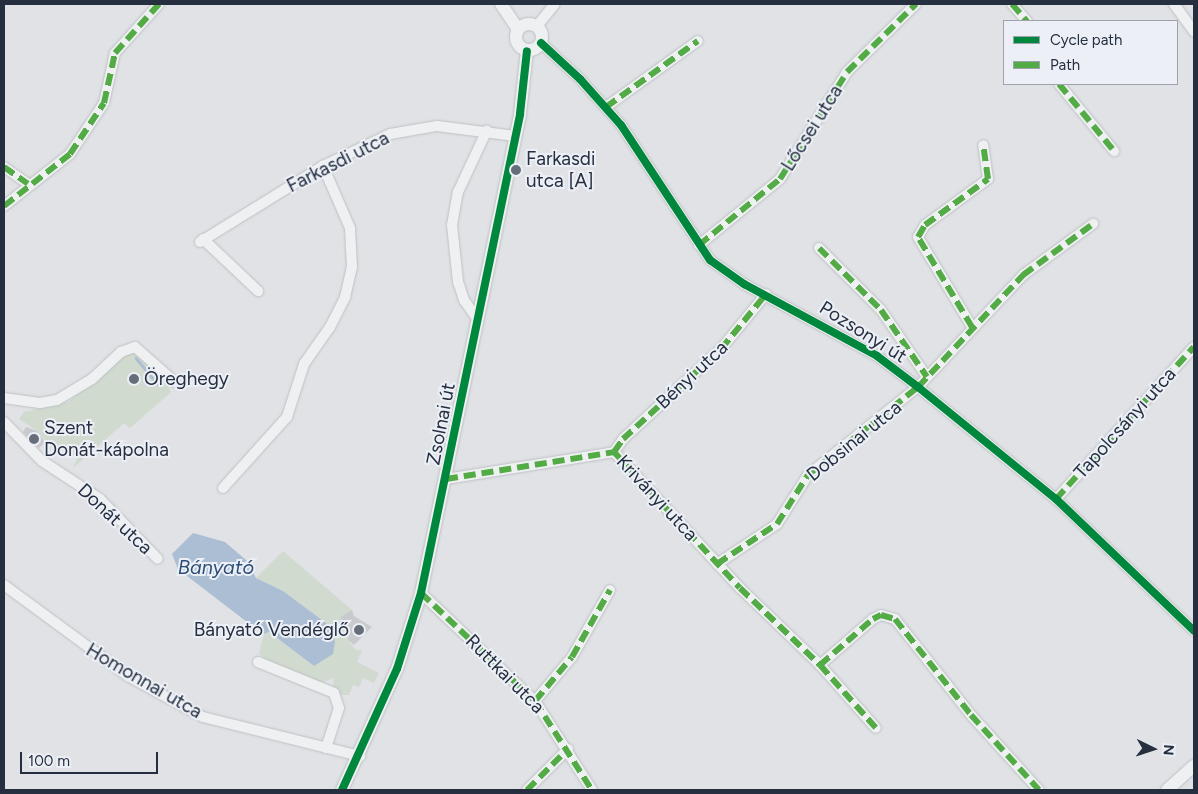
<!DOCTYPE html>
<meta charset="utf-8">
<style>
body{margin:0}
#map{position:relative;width:1198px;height:794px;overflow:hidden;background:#e0e2e5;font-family:Figtree,sans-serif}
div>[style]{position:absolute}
.green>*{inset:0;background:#d0dacf}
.water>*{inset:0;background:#abbed4}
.stream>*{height:2.5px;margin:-1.25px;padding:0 1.25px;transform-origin:1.25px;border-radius:1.25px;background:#abbed4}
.building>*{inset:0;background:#c8cacd}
.roads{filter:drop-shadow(0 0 1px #bec0c3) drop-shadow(0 0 1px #bec0c3)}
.minor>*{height:10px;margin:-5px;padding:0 5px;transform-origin:5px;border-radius:5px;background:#eff0f2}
.tertiary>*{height:12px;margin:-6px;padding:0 6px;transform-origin:6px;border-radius:6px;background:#eff0f2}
.tertiary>.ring{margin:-6px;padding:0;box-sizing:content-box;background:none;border:12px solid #eff0f2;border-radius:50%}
.quiet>*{height:6px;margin-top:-3px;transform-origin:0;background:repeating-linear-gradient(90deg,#53ab46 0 12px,transparent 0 18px)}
.cycleway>*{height:8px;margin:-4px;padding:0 4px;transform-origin:4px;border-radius:4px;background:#00873e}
.dots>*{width:14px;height:14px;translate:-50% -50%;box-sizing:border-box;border:2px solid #ecf0f6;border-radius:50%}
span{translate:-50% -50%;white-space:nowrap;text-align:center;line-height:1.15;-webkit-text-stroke:4px #ecf0f6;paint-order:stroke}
.street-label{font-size:19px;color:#252f40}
.poi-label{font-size:19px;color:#252f40}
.left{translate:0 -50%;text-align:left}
.right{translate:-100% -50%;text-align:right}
.water-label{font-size:20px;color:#2c4d77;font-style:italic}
.frame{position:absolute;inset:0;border:5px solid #252f40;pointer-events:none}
.legend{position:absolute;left:1003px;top:20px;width:175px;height:65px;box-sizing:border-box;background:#ecf0f6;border:1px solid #9ca3ad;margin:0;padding:6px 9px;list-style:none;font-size:15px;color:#252f40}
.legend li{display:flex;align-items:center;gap:10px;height:25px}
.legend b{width:25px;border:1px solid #9ca3ad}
.north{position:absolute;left:1128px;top:724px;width:50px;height:50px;-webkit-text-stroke:4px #ecf0f6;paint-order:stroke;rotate:94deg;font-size:14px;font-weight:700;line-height:20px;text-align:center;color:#252f40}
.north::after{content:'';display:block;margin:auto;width:18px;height:22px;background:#252f40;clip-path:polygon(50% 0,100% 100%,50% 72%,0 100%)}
.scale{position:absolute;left:20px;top:752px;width:138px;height:22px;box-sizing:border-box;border:2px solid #252f40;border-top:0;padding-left:6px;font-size:15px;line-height:18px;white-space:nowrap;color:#252f40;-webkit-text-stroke:4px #ecf0f6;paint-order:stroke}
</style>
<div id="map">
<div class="green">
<div style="clip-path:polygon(135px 351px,162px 375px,171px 392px,130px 428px,124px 423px,73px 468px,77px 459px,63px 444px,56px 452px,37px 431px,19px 419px,24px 412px,68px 402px,123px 355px)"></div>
<div style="clip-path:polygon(283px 551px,352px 610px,340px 617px,349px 634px,349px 642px,356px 650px,362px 650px,357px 662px,379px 673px,374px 683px,363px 678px,359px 687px,353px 685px,349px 695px,339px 695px,334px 691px,333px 678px,321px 683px,272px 665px,259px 653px,264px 634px,268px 632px,314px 666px,330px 626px,283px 591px,256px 578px)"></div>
</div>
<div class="water">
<div style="clip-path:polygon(193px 533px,225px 542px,246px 560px,256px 578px,283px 591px,330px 626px,335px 642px,333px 654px,314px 666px,269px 632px,264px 634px,243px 619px,178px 569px,172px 554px)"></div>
</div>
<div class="stream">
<div style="left:136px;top:358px;width:35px;rotate:50deg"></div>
</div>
<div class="building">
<div style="clip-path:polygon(26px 427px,37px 431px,45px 442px,39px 448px,23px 432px)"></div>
<div style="clip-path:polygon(352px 610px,354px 616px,372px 627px,354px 645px,348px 640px,349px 634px,340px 617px)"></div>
</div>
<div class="roads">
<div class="minor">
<div style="left:1012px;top:4px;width:23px;rotate:49deg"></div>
<div style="left:1174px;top:4px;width:34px;rotate:54deg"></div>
<div style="left:537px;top:26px;width:28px;rotate:-51deg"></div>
<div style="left:541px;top:43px;width:53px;rotate:42.7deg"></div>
<div style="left:580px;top:79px;width:62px;rotate:48.3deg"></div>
<div style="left:621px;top:125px;width:162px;rotate:56.6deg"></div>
<div style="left:710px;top:260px;width:42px;rotate:35.2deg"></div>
<div style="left:744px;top:284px;width:151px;rotate:28.4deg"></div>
<div style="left:877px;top:356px;width:51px;rotate:37.1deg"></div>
<div style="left:918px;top:387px;width:178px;rotate:39.1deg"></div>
<div style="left:1056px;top:499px;width:191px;rotate:43.7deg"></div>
<div style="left:1059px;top:84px;width:87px;rotate:50.6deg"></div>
<div style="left:606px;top:107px;width:113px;rotate:-35.7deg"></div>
<div style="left:4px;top:167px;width:29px;rotate:35deg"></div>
<div style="left:4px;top:206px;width:84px;rotate:-38.2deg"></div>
<div style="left:70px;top:154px;width:61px;rotate:-56.3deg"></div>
<div style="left:104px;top:103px;width:51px;rotate:-77.6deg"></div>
<div style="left:115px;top:53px;width:66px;rotate:-48.1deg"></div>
<div style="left:203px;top:239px;width:76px;rotate:43.4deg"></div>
<div style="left:200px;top:242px;width:145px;rotate:-31.7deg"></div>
<div style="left:323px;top:166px;width:74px;rotate:-25.5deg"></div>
<div style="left:390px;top:134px;width:48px;rotate:-9.7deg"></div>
<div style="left:437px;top:126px;width:79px;rotate:7.3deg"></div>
<div style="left:699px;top:245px;width:104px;rotate:-39.2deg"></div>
<div style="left:780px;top:179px;width:126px;rotate:-57.9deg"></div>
<div style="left:847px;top:72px;width:97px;rotate:-44.6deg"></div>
<div style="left:819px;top:248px;width:88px;rotate:45deg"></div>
<div style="left:881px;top:310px;width:81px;rotate:55.5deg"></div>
<div style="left:478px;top:320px;width:24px;rotate:-125deg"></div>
<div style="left:464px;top:300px;width:19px;rotate:-108deg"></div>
<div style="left:458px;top:282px;width:57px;rotate:-96deg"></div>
<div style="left:452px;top:225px;width:34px;rotate:-80deg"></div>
<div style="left:458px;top:192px;width:68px;rotate:-64.9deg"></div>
<div style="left:972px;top:327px;width:105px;rotate:-121deg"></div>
<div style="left:918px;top:237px;width:14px;rotate:-60deg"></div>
<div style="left:925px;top:225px;width:78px;rotate:-36.1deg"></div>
<div style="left:988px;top:179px;width:34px;rotate:-98deg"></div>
<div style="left:4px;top:398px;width:36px;rotate:8deg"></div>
<div style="left:40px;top:403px;width:17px;rotate:-10deg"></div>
<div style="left:57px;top:400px;width:41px;rotate:-31deg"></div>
<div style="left:92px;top:379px;width:40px;rotate:-43deg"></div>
<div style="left:121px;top:352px;width:15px;rotate:-20deg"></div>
<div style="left:135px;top:347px;width:53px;rotate:41.2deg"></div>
<div style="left:4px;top:422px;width:54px;rotate:45.7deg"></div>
<div style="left:42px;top:461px;width:69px;rotate:33.2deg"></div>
<div style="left:100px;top:499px;width:83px;rotate:46deg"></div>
<div style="left:614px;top:452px;width:16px;rotate:-55deg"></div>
<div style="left:623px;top:439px;width:133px;rotate:-42.6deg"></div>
<div style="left:721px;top:349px;width:71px;rotate:-50.7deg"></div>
<div style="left:446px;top:479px;width:170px;rotate:-9.1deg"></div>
<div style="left:614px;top:452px;width:185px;rotate:47.2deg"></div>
<div style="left:740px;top:588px;width:111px;rotate:43.9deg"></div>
<div style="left:820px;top:665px;width:84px;rotate:48.4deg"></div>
<div style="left:223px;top:488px;width:96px;rotate:-48deg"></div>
<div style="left:287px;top:417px;width:56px;rotate:-72.2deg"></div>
<div style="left:304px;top:364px;width:45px;rotate:-54.9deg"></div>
<div style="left:330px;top:327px;width:34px;rotate:-63deg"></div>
<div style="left:345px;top:297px;width:31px;rotate:-77deg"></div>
<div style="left:352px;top:267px;width:39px;rotate:-93deg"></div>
<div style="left:350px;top:228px;width:68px;rotate:-113.5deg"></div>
<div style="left:1056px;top:499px;width:205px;rotate:-47.8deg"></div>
<div style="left:717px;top:564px;width:72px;rotate:-33.7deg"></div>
<div style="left:777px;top:524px;width:58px;rotate:-57.7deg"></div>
<div style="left:808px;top:475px;width:141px;rotate:-38.7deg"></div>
<div style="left:918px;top:387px;width:154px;rotate:-46.8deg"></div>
<div style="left:1023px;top:275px;width:87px;rotate:-36.1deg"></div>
<div style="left:4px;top:585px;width:154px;rotate:36.3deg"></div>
<div style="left:128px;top:676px;width:85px;rotate:28.7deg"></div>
<div style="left:203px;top:717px;width:162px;rotate:14deg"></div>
<div style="left:421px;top:593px;width:157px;rotate:43.5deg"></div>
<div style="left:535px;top:701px;width:106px;rotate:57.4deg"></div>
<div style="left:258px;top:662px;width:82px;rotate:22.2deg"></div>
<div style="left:334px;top:693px;width:16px;rotate:72deg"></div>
<div style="left:339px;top:708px;width:42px;rotate:108deg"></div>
<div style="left:820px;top:665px;width:70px;rotate:-41deg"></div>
<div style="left:873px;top:619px;width:9px;rotate:-27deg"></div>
<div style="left:881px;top:615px;width:15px;rotate:16deg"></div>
<div style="left:895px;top:619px;width:122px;rotate:51.6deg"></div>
<div style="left:971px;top:715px;width:101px;rotate:47.8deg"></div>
<div style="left:535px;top:701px;width:57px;rotate:-49.9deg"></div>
<div style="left:572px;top:657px;width:77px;rotate:-60.4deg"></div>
<div style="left:527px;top:790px;width:58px;rotate:-45deg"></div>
</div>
<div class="tertiary">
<div style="left:501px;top:4px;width:30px;rotate:56deg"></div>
<div class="ring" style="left:516px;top:24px;width:14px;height:14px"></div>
<div style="left:342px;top:790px;width:133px;rotate:-65.6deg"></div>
<div style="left:397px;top:669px;width:80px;rotate:-72.5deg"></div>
<div style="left:421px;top:593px;width:489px;rotate:-78.3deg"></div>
<div style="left:520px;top:114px;width:63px;rotate:-83.7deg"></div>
<div style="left:1167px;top:790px;width:36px;rotate:-42deg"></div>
</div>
</div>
<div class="quiet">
<div style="left:1012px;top:4px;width:23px;rotate:49deg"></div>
<div style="left:1059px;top:84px;width:87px;rotate:50.6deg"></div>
<div style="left:606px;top:107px;width:113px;rotate:-35.7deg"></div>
<div style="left:4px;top:167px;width:29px;rotate:35deg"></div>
<div style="left:4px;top:206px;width:84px;rotate:-38.2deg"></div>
<div style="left:70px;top:154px;width:61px;rotate:-56.3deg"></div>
<div style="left:104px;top:103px;width:51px;rotate:-77.6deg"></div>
<div style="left:115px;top:53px;width:66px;rotate:-48.1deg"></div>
<div style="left:699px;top:245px;width:104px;rotate:-39.2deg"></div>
<div style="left:780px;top:179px;width:126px;rotate:-57.9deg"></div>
<div style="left:847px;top:72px;width:97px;rotate:-44.6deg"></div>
<div style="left:819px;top:248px;width:88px;rotate:45deg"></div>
<div style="left:881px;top:310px;width:81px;rotate:55.5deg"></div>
<div style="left:972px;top:327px;width:105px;rotate:-121deg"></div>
<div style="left:918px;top:237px;width:14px;rotate:-60deg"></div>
<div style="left:925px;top:225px;width:78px;rotate:-36.1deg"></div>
<div style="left:988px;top:179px;width:34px;rotate:-98deg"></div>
<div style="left:614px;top:452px;width:16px;rotate:-55deg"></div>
<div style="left:623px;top:439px;width:133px;rotate:-42.6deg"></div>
<div style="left:721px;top:349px;width:71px;rotate:-50.7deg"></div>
<div style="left:446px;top:479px;width:170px;rotate:-9.1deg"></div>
<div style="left:614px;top:452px;width:185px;rotate:47.2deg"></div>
<div style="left:740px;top:588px;width:111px;rotate:43.9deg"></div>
<div style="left:820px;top:665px;width:84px;rotate:48.4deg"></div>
<div style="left:1056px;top:499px;width:205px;rotate:-47.8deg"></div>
<div style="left:717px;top:564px;width:72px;rotate:-33.7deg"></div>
<div style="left:777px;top:524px;width:58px;rotate:-57.7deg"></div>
<div style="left:808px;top:475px;width:141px;rotate:-38.7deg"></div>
<div style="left:918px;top:387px;width:154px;rotate:-46.8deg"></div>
<div style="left:1023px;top:275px;width:87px;rotate:-36.1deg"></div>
<div style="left:421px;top:593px;width:157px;rotate:43.5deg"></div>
<div style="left:535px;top:701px;width:106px;rotate:57.4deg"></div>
<div style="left:820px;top:665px;width:70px;rotate:-41deg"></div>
<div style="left:873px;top:619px;width:9px;rotate:-27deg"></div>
<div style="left:881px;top:615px;width:15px;rotate:16deg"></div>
<div style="left:895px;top:619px;width:122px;rotate:51.6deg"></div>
<div style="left:971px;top:715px;width:101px;rotate:47.8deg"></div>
<div style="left:535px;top:701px;width:57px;rotate:-49.9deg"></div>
<div style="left:572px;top:657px;width:77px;rotate:-60.4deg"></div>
<div style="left:527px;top:790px;width:58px;rotate:-45deg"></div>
</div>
<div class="cycleway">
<div style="left:541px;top:43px;width:53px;rotate:42.7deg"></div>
<div style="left:580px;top:79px;width:62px;rotate:48.3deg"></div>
<div style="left:621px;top:125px;width:162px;rotate:56.6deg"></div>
<div style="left:710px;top:260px;width:42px;rotate:35.2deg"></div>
<div style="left:744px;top:284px;width:151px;rotate:28.4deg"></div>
<div style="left:877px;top:356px;width:51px;rotate:37.1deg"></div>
<div style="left:918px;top:387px;width:178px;rotate:39.1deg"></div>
<div style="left:1056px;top:499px;width:191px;rotate:43.7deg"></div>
<div style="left:342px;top:790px;width:133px;rotate:-65.6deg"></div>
<div style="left:397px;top:669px;width:80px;rotate:-72.5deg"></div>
<div style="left:421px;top:593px;width:489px;rotate:-78.3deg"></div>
<div style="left:520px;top:114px;width:63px;rotate:-83.7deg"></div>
</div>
<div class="dots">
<div style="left:516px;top:170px;background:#666e7a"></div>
<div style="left:134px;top:379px;background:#666e7a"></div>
<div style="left:34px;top:439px;background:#666e7a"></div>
<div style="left:359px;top:630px;background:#666e7a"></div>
</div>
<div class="street-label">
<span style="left:812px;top:128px;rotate:-58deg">Lőcsei utca</span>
<span style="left:338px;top:162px;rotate:-27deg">Farkasdi utca</span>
<span style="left:863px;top:332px;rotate:32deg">Pozsonyi út</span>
<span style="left:692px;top:375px;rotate:-43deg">Bényi utca</span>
<span style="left:1125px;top:423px;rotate:-48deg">Tapolcsányi utca</span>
<span style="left:441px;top:424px;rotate:-79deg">Zsolnai út</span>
<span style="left:854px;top:441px;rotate:-39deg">Dobsinai utca</span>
<span style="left:657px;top:498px;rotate:47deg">Kriványi utca</span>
<span style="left:115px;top:519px;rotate:43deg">Donát utca</span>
<span style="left:505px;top:674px;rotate:45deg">Ruttkai utca</span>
<span style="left:144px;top:681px;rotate:30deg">Homonnai utca</span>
</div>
<div class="poi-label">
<span class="left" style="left:526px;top:170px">Farkasdi<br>utca [A]</span>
<span class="left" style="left:144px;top:379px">Öreghegy</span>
<span class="left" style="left:44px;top:439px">Szent<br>Donát-kápolna</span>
<span class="right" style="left:349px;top:630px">Bányató Vendéglő</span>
</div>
<div class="water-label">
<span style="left:216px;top:567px">Bányató</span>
</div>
<div class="frame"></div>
<ul class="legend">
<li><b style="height:6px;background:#00873e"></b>Cycle path</li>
<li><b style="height:6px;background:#53ab46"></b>Path</li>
</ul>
<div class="north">N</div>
<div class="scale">100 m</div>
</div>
